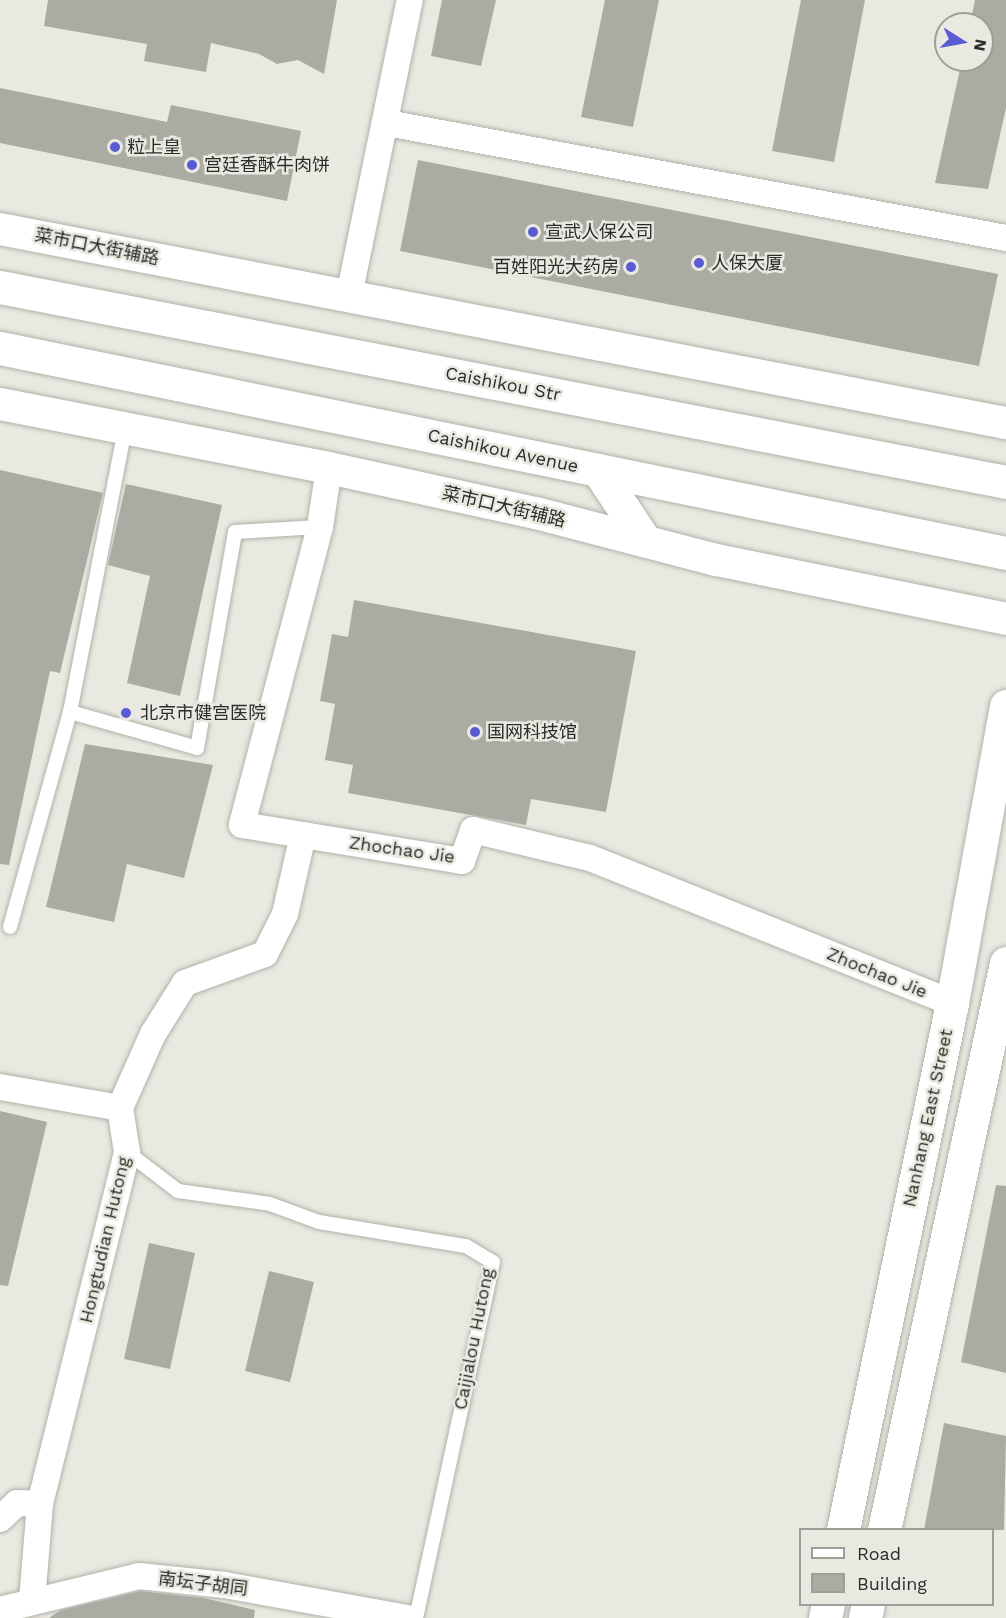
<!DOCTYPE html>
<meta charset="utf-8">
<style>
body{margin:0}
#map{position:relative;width:1006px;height:1618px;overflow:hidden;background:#eae9e1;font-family:"Work Sans","Noto Sans SC",sans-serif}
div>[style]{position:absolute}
.building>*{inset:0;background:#abaaa3}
.roads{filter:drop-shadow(0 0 2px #b2b1aa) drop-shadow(0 0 2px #b2b1aa)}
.service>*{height:14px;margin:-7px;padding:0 7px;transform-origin:7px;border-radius:7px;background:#fff}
.minor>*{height:26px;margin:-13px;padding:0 13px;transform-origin:13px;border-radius:13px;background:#fff}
.tertiary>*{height:32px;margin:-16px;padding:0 16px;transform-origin:16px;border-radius:16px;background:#fff}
.secondary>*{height:33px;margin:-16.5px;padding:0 16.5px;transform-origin:16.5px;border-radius:16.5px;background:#fff}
.primary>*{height:33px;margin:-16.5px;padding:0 16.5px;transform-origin:16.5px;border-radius:16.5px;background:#fff}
.dots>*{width:16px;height:16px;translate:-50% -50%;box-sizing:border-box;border:3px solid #eae9e1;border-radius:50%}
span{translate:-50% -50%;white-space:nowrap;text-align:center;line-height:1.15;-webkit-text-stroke:5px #eae9e1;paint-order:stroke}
.poi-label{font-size:18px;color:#2c2b28}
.left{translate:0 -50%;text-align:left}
.right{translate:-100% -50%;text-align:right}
.street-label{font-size:18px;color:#2c2b28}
.legend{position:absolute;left:799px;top:1528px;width:195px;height:78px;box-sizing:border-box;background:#eae9e1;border:2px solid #9e9d97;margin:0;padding:8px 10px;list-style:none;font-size:18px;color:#2c2b28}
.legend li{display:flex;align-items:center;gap:12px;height:30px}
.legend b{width:30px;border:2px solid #9e9d97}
.north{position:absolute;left:934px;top:12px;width:60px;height:60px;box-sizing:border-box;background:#eae9e1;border:2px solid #9e9d97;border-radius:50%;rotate:101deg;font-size:16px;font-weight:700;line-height:24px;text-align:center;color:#2c2b28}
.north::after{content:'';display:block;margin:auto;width:21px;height:27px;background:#585bd3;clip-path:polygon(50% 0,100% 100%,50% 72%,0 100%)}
</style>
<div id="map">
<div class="building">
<div style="clip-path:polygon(48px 0,337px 0,324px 74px,298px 60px,277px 64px,259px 54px,211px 43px,206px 72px,144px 61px,147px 44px,44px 26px)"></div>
<div style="clip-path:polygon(442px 0,496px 0,481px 66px,431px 56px)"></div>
<div style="clip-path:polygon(605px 0,659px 0,633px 127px,581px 117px)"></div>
<div style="clip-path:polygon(801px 0,865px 0,834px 162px,772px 151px)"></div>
<div style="clip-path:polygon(975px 0,1006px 0,1006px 108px,988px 189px,935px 183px,962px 60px,982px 60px,982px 24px,970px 24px)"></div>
<div style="clip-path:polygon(0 88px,167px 122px,171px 105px,301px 131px,287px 201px,0 143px)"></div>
<div style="clip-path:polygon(418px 160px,998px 274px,979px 366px,400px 251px)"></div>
<div style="clip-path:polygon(0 470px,103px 493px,60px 673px,50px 671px,9px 865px,0 864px)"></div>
<div style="clip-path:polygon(126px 484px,222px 505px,180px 696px,127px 683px,150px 576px,108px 565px)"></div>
<div style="clip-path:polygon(354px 600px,636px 651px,606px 812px,531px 799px,526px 825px,348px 793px,353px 765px,325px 760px,335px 704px,320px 701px,332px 634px,348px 637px)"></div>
<div style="clip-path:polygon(85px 744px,213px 765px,184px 878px,127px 864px,114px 922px,46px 907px)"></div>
<div style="clip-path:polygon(0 1111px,47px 1122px,8px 1286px,0 1285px)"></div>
<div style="clip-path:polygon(996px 1185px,1006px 1186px,1006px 1373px,961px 1362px)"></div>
<div style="clip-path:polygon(149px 1243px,195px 1253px,170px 1369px,124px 1359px)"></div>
<div style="clip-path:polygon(269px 1271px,314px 1282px,290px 1382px,245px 1371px)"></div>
<div style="clip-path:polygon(944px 1423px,1006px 1436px,1004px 1530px,924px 1530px)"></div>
<div style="clip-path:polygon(140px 1591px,204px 1598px,255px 1610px,254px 1618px,49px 1618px,61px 1610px)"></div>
</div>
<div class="roads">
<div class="service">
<div style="left:70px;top:712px;width:132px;rotate:15.8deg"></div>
<div style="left:197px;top:748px;width:219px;rotate:-80deg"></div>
<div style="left:235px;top:532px;width:85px;rotate:-3.4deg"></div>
<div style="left:10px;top:927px;width:223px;rotate:-74.4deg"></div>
<div style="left:70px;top:712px;width:288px;rotate:-79deg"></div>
<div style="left:127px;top:1152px;width:64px;rotate:37.4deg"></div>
<div style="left:178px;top:1191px;width:93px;rotate:8deg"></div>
<div style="left:270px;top:1204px;width:52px;rotate:20.2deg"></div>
<div style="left:319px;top:1222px;width:149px;rotate:9.3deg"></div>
<div style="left:466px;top:1246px;width:31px;rotate:31deg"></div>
<div style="left:493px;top:1262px;width:364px;rotate:102.2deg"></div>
</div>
<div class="minor">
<div style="left:387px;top:123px;width:630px;rotate:10.52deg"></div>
<div style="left:349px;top:296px;width:302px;rotate:-78.4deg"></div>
<div style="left:329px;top:468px;width:60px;rotate:98.7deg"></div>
<div style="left:320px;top:527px;width:308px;rotate:104.7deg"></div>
<div style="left:242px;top:825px;width:223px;rotate:9.3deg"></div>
<div style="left:462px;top:861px;width:33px;rotate:-70deg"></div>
<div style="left:473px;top:830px;width:120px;rotate:13.5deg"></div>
<div style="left:590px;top:858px;width:390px;rotate:21.8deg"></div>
<div style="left:0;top:1087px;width:122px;rotate:9.9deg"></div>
<div style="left:0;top:1519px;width:23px;rotate:-43deg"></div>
<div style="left:17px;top:1503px;width:23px;rotate:2deg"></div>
<div style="left:32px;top:1601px;width:97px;rotate:-85.3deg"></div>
<div style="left:40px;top:1504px;width:363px;rotate:-76.1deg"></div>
<div style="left:127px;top:1152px;width:45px;rotate:-99deg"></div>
<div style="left:120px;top:1108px;width:81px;rotate:-66deg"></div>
<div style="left:153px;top:1034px;width:60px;rotate:-57.9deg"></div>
<div style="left:185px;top:983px;width:85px;rotate:-19.9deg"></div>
<div style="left:265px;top:954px;width:45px;rotate:-63.4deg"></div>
<div style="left:285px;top:914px;width:81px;rotate:-77.2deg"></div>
<div style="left:0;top:1610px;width:143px;rotate:-13.7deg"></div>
<div style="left:139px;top:1576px;width:86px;rotate:6deg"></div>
<div style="left:225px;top:1585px;width:185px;rotate:10.3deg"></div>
</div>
<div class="tertiary">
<div style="left:0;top:229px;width:1025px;rotate:10.92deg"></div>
<div style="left:0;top:404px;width:335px;rotate:11deg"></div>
<div style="left:329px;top:468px;width:212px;rotate:12.3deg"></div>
<div style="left:536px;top:513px;width:187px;rotate:14.6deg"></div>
<div style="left:717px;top:560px;width:295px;rotate:11.5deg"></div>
</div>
<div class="secondary">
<div style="left:843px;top:1530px;width:538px;rotate:-78.31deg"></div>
<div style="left:952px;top:1003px;width:302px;rotate:-79.7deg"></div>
<div style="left:884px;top:1530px;width:580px;rotate:-77.86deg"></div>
<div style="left:825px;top:1618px;width:14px;rotate:-78deg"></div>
<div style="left:865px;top:1618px;width:14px;rotate:-78deg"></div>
</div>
<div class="primary">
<div style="left:0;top:287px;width:1025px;rotate:10.97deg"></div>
<div style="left:0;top:348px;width:1027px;rotate:11.52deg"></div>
<div style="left:598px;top:470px;width:85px;rotate:56.5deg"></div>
</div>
</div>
<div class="dots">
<div style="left:115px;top:147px;background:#585bd3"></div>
<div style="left:192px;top:165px;background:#585bd3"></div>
<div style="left:533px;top:232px;background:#585bd3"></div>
<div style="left:699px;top:263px;background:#585bd3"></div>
<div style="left:631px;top:267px;background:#585bd3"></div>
<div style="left:126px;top:713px;background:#585bd3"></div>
<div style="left:475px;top:732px;background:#585bd3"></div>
</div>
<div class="poi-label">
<span class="left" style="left:127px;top:147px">粒上皇</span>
<span class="left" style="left:204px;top:165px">宫廷香酥牛肉饼</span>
<span class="left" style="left:545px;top:232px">宣武人保公司</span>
<span class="left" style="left:711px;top:263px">人保大厦</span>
<span class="right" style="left:619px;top:267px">百姓阳光大药房</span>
<span class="left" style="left:140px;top:713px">北京市健宫医院</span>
<span class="left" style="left:487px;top:732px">国网科技馆</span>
</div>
<div class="street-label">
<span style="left:97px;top:247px;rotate:11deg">菜市口大街辅路</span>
<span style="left:503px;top:384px;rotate:11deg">Caishikou Str</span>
<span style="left:503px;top:451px;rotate:12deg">Caishikou Avenue</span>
<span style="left:504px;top:507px;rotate:13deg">菜市口大街辅路</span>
<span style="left:402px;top:850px;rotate:8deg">Zhochao Jie</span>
<span style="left:877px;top:973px;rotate:22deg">Zhochao Jie</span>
<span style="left:928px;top:1118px;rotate:-78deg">Nanhang East Street</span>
<span style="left:105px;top:1240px;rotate:-77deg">Hongtudian Hutong</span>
<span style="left:474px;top:1339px;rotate:-79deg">Caijialou Hutong</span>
<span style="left:203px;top:1584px;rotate:7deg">南坛子胡同</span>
</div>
<ul class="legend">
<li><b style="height:8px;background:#fff"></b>Road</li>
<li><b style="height:16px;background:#abaaa3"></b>Building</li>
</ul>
<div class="north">N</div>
</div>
